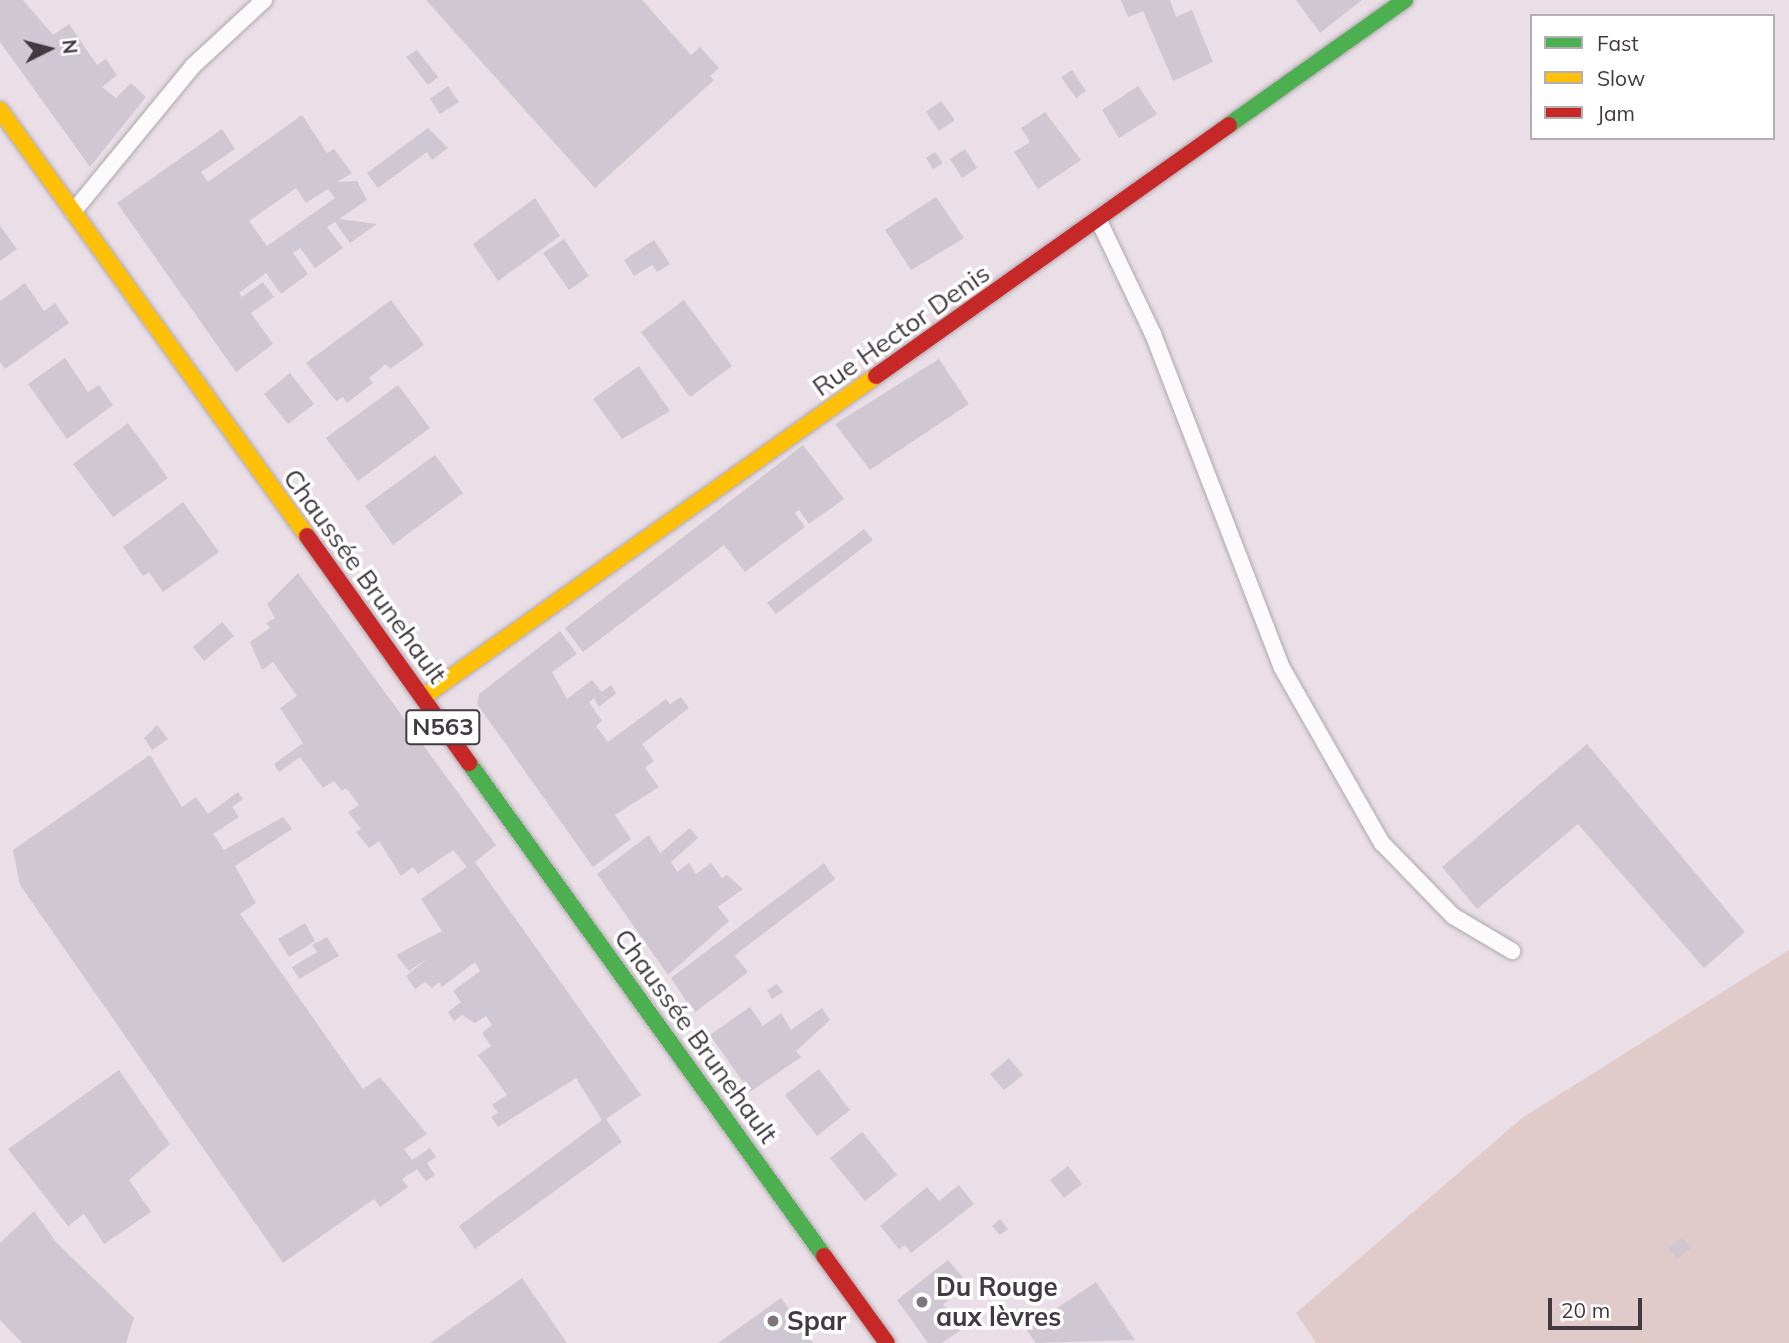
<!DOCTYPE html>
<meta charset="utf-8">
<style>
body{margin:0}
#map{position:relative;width:1789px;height:1343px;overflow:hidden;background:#eadfe7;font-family:Mulish,sans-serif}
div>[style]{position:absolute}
.green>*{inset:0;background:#e1cbca}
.building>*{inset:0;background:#cfc7d1}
.roads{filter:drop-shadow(0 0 2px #b0a7ad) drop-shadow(0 0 2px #b0a7ad)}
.lane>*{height:16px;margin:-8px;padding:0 8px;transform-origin:8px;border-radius:8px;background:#fcfafb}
.fast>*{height:16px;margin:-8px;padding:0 8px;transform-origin:8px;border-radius:8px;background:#4caf50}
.slow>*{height:16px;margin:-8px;padding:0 8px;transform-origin:8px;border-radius:8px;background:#ffc107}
.jam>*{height:16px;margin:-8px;padding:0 8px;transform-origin:8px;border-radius:8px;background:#c62828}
.dots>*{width:19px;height:19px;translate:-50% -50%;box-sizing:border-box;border:4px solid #fff;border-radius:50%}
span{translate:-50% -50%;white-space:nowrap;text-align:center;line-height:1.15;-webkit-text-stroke:7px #fff;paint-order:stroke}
.shield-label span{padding:2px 5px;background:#fff;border:2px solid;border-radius:5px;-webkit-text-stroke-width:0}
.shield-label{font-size:24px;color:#423a40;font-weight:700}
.street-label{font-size:26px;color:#423a40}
.poi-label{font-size:26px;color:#423a40;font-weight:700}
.left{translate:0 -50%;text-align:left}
.legend{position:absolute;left:1530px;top:14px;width:245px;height:126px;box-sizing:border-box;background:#fff;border:2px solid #b3b0b3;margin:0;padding:9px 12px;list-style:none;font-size:21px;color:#423a40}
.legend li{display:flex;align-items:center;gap:14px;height:35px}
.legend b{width:35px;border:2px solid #b3b0b3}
.north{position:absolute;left:14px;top:14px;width:70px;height:70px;-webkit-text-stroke:5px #fff;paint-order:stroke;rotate:84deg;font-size:19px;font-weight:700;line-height:28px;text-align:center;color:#423a40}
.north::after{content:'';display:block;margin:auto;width:24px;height:32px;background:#423a40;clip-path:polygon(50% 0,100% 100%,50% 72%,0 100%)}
.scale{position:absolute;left:1548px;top:1298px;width:94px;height:32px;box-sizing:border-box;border:4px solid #423a40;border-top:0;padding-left:9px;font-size:21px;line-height:24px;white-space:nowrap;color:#423a40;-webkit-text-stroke:5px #fff;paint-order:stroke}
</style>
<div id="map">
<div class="green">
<div style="clip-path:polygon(1789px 950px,1789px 1343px,1316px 1343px,1296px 1313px,1522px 1118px)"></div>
</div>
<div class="building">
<div style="clip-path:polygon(0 0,23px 0,53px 35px,69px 24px,97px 65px,106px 59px,117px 75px,102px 87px,116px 98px,131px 83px,146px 97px,90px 167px,0 42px)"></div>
<div style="clip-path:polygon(426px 0,642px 0,691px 55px,700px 47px,719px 68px,710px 76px,714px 80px,595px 188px)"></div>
<div style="clip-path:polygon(1121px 0,1170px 0,1176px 17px,1192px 10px,1213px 62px,1173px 81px,1143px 11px,1128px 17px)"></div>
<div style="clip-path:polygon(1296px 0,1362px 0,1320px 33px)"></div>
<div style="clip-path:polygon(417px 50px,438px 77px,428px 85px,406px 57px)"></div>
<div style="clip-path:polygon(1072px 70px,1086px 91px,1076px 98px,1061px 77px)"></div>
<div style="clip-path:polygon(448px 86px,459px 102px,440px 114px,430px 99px)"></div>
<div style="clip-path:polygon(1138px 86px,1157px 114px,1119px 138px,1102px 110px)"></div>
<div style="clip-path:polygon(941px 101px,955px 120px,939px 131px,926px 112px)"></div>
<div style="clip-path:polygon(1045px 112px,1081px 160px,1038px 189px,1014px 152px,1030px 142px,1021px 128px)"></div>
<div style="clip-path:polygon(evenodd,302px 115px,327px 153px,334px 149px,352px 173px,337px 182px,357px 181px,367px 200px,339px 219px,377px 224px,350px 243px,335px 222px,327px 227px,343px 248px,315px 268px,300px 248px,293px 253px,308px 274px,281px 294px,266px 273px,239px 293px,242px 297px,263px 282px,274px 297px,251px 313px,273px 344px,236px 372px,117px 203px,222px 129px,235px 149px,201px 172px,208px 182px,302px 115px,296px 188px,306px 203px,328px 189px,335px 198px,267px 246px,249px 221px,296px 188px)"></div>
<div style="clip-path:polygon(428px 128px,448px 148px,432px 160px,427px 152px,378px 188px,367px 173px)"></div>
<div style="clip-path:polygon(965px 149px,977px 168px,962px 178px,950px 159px)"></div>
<div style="clip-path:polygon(935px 152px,943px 163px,933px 169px,926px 158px)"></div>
<div style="clip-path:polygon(936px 197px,964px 238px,911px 270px,885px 230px)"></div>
<div style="clip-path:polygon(535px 198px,560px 236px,498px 281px,473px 244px)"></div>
<div style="clip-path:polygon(0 226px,17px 249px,0 261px)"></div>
<div style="clip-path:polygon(564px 239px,589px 276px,569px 290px,543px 253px)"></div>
<div style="clip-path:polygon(654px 240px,670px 264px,657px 272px,652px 265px,634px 276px,624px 260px)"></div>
<div style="clip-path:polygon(25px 283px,44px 311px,55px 303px,69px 323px,5px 369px,0 362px,0 301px)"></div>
<div style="clip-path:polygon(391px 300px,424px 345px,390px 369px,386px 364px,369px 378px,373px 383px,347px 403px,343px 397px,336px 401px,306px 363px)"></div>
<div style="clip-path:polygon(684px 300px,732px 366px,690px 397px,641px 332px)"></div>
<div style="clip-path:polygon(65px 358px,88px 392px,99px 385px,113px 405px,67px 439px,28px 384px)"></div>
<div style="clip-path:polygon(939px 359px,969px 404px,870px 470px,835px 424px)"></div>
<div style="clip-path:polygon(639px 366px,670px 411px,622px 439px,593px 399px)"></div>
<div style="clip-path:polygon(290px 373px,314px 404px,288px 424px,264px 394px)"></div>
<div style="clip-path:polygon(398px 385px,430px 428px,358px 481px,326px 438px)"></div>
<div style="clip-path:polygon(128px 423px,168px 478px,113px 517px,73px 464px)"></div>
<div style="clip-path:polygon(803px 445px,844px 499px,809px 524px,799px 510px,795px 513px,805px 527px,745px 572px,724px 545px,583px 652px,565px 628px)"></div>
<div style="clip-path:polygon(435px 455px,463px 493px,393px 545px,365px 506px)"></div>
<div style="clip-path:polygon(183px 502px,219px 552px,163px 592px,149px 572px,143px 576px,123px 547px)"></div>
<div style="clip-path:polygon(864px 529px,873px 540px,776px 614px,767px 603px)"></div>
<div style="clip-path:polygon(298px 573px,496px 845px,475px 862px,641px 1095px,606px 1119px,622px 1142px,475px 1249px,459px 1226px,602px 1120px,576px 1078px,498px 1127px,491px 1117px,498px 1113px,492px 1105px,507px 1095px,478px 1055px,491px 1046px,482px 1033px,492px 1025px,486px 1016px,475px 1023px,462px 1015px,454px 1021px,448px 1012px,461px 1002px,453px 991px,480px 971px,475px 962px,442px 987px,439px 982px,432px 988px,425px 982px,415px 989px,406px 976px,429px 957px,409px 971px,396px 955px,442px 931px,421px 899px,467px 867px,453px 850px,418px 874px,413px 867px,401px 876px,379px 841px,369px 848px,356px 832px,361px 829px,348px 812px,359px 805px,346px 788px,342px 791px,334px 781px,323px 788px,300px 757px,279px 772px,274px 764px,303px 743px,280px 708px,297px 696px,273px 662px,262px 670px,250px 642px,270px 628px,266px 623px,275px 618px,267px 604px)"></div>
<div style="clip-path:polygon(222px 622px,234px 636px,204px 661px,193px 647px)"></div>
<div style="clip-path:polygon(560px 631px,577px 654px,552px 672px,567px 699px,592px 680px,602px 692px,611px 685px,616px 693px,599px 707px,594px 698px,589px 702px,602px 721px,596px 726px,608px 742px,666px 699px,670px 704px,681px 697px,689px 708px,642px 744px,654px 761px,645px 768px,659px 787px,615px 815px,631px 839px,593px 867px,477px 704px,479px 694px)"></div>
<div style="clip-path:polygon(157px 725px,168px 739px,152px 750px,144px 738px)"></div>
<div style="clip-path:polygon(1587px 744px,1745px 932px,1704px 968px,1578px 824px,1477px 909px,1442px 867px)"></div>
<div style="clip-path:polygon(150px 755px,182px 807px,196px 797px,208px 814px,238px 792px,243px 799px,232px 807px,239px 817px,213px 834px,224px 850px,283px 817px,292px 829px,235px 866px,256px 903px,240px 914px,363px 1089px,380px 1077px,427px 1134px,404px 1149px,412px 1160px,430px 1148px,436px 1157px,427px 1163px,435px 1175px,426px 1181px,417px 1169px,402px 1179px,408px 1187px,380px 1207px,374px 1199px,283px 1263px,20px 885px,13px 850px)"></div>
<div style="clip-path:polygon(690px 828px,698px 838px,671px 862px,677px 872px,689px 863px,696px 874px,711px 863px,722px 878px,727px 875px,743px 889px,718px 907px,729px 921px,668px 975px,597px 874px,649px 835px,660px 853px)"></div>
<div style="clip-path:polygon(824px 863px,835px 879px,739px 952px,735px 956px,748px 972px,694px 1013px,671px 978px)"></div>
<div style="clip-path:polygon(305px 923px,315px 941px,289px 957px,278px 939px)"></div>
<div style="clip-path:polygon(327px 937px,339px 956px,299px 979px,292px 967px,317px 952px,312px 945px)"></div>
<div style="clip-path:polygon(777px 984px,783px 992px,772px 999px,767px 990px)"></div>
<div style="clip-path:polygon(750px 1007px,763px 1026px,781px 1013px,791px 1030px,822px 1008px,830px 1020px,796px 1051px,801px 1057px,750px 1092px,710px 1035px)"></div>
<div style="clip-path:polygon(1009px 1058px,1023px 1075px,1004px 1090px,990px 1074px)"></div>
<div style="clip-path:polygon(819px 1069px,850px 1110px,817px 1136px,785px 1095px)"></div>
<div style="clip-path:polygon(119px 1070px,170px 1144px,129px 1180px,151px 1212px,104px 1244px,84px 1214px,68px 1226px,8px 1149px)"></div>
<div style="clip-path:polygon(862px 1132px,897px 1175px,865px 1201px,830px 1158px)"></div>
<div style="clip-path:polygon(1068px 1166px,1082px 1184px,1064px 1198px,1050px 1180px)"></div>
<div style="clip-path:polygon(959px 1185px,974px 1204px,911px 1253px,905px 1245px,899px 1249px,880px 1226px,927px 1187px,939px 1201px)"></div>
<div style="clip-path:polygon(34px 1211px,56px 1242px,134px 1318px,126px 1343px,22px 1343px,0 1320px,0 1243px)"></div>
<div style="clip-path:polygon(1000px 1219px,1008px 1229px,1000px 1235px,992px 1226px)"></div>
<div style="clip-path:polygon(1683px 1237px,1691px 1248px,1677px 1259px,1668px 1248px)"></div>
<div style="clip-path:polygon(948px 1260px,969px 1285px,943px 1304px,962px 1329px,942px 1343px,928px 1343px,897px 1300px)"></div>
<div style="clip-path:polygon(522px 1278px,567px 1343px,430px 1343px,497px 1296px)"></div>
<div style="clip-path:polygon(1096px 1282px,1135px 1340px,1036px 1343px,1026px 1329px)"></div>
<div style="clip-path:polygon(781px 1298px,813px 1343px,718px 1343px)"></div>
</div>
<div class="roads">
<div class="lane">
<div style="left:73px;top:212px;width:189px;rotate:-50.6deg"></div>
<div style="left:193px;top:66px;width:97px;rotate:-42.9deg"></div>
<div style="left:1099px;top:221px;width:125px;rotate:64.5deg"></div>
<div style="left:1153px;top:334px;width:358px;rotate:68.9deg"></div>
<div style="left:1282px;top:668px;width:202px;rotate:60.3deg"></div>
<div style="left:1382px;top:843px;width:102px;rotate:45.8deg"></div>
<div style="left:1453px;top:916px;width:69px;rotate:30.7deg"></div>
</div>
<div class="fast">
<div style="left:1229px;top:125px;width:216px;rotate:-35.4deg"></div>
<div style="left:469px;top:763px;width:608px;rotate:54.24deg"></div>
</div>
<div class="slow">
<div style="left:0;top:110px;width:525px;rotate:54.22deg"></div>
<div style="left:423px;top:697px;width:555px;rotate:-35.32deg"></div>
</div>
<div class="jam">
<div style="left:876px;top:376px;width:433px;rotate:-35.4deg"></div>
<div style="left:307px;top:536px;width:279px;rotate:54.5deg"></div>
<div style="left:824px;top:1256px;width:107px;rotate:54.1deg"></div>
</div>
</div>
<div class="dots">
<div style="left:922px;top:1302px;background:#7d747a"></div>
<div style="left:773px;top:1321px;background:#7d747a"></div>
</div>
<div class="shield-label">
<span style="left:443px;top:727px">N563</span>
</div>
<div class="street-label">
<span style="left:901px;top:330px;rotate:-35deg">Rue Hector Denis</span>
<span style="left:365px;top:576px;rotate:54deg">Chaussée Brunehault</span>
<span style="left:696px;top:1036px;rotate:54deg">Chaussée Brunehault</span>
</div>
<div class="poi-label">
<span class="left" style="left:936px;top:1302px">Du Rouge<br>aux lèvres</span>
<span class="left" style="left:787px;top:1321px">Spar</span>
</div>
<ul class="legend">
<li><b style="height:9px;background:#4caf50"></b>Fast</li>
<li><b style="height:9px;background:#ffc107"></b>Slow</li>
<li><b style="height:9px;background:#c62828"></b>Jam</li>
</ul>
<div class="north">N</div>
<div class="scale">20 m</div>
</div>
